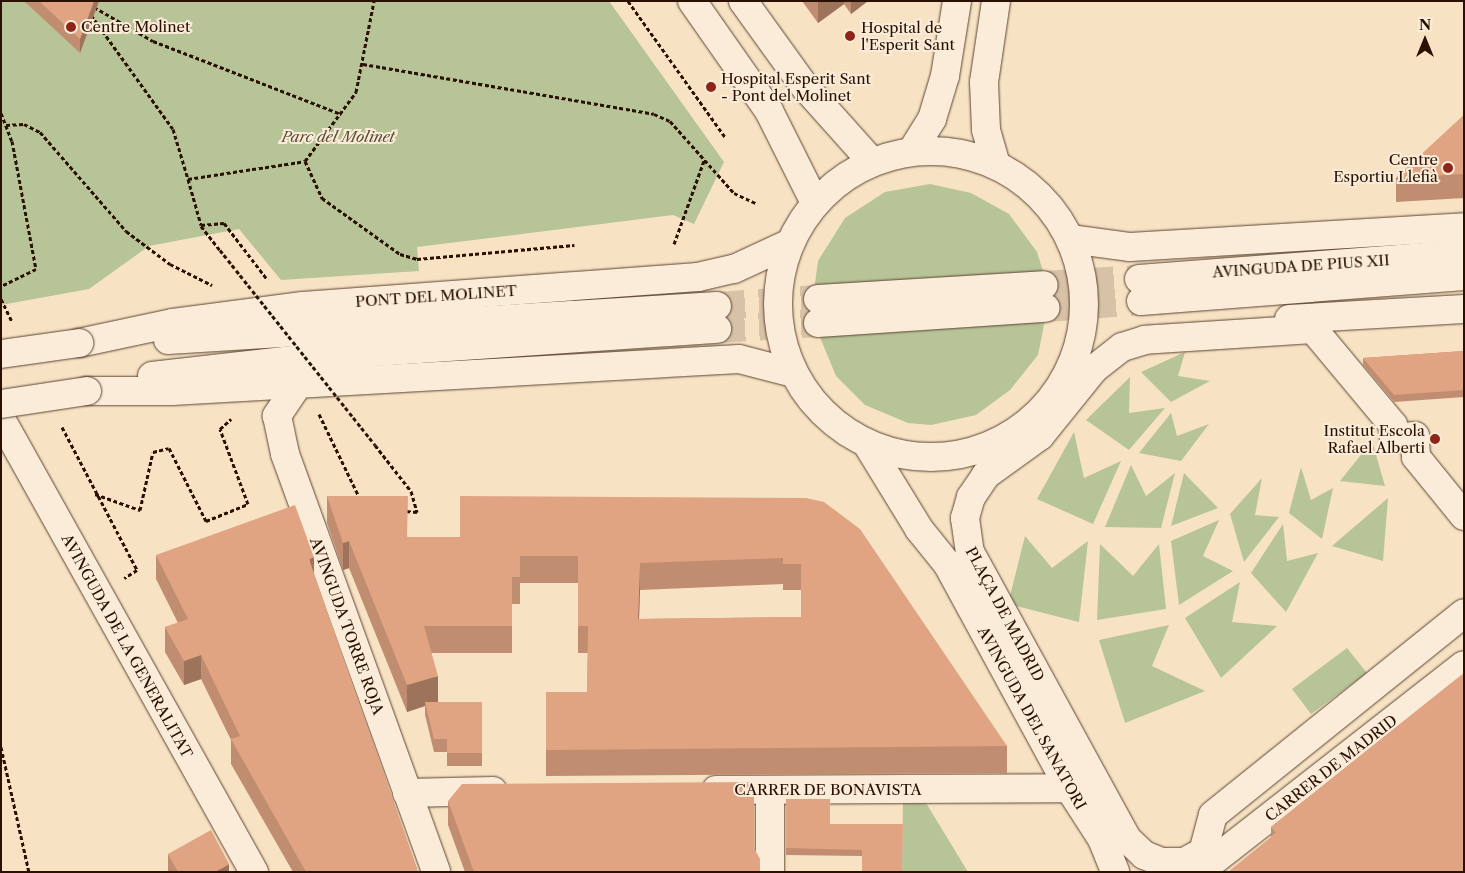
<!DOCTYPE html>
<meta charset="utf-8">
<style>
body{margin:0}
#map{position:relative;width:1465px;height:873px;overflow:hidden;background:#f7e2c4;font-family:"Libre Caslon Text",serif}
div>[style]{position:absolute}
.green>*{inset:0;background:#b7c498}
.minor-tunnel>*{height:28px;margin-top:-14px;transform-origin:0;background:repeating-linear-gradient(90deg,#d8c2a7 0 28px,transparent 0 42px)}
.path>*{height:3px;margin-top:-1.5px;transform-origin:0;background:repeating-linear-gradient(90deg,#2a1000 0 4px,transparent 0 6.5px)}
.roads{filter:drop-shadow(0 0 1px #5d4431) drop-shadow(0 0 1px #5d4431)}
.minor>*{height:28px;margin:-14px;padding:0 14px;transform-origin:14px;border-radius:14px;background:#faecd9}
.minor>.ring{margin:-14px;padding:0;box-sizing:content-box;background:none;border:28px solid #faecd9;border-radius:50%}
.path-bridge>*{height:3px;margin-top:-1.5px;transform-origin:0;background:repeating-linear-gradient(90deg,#2a1000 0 4px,transparent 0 6.5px)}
.bridges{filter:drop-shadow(0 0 1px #5d4431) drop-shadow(0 0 1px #5d4431)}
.minor-bridge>*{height:28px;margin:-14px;padding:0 14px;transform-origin:14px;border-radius:14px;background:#faecd9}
.wall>*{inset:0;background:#c18d70}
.shaded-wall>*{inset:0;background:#9d735b}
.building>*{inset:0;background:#e0a482}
.dots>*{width:14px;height:14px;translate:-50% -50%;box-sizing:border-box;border:2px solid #faecd9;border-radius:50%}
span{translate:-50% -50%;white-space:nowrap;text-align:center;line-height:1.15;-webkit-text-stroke:4px #faecd9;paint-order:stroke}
.poi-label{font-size:15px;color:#2a1000}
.left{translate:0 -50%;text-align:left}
.right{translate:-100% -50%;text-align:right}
.park-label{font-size:15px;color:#5b4f35;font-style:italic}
.street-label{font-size:15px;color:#2a1000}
.frame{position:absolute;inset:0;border:2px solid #2a1000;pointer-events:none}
.north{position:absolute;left:1400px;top:15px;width:50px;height:50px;-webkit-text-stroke:4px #faecd9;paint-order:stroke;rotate:0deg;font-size:14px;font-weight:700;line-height:20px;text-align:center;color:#2a1000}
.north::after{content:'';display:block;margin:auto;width:18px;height:22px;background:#2a1000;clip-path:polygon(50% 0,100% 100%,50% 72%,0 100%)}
</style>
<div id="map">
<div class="green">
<div style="clip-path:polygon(1px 1px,609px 1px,724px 162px,694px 224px,673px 215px,417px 247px,419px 271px,281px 280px,239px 229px,149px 246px,89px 289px,1px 305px)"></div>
<div style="clip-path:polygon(930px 184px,971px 193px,1009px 214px,1037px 252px,1044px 274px,814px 291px,818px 261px,845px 218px,885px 192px)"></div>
<div style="clip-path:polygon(1046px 315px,1038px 355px,1010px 390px,976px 415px,931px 425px,908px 423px,865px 405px,836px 376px,817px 330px)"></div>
<div style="clip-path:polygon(1185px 352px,1178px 376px,1210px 381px,1171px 402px,1141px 372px)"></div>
<div style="clip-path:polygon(1130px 377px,1129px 413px,1165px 408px,1129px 450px,1086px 420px)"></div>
<div style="clip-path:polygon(1171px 413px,1177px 436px,1209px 424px,1181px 461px,1139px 453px)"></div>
<div style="clip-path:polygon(1074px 432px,1084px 478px,1121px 461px,1093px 524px,1037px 499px)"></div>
<div style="clip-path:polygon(1372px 441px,1385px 486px,1340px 481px)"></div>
<div style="clip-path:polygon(1131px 465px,1146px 496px,1175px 473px,1161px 528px,1105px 527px)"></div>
<div style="clip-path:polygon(1301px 467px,1311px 500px,1333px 488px,1322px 539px,1289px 513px)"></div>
<div style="clip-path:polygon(1184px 473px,1218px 508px,1171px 526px)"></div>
<div style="clip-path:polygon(1262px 478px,1255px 515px,1279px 517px,1244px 562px,1230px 514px)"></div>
<div style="clip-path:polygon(1388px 498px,1383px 561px,1332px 546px)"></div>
<div style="clip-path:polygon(1219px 520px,1203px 556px,1233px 571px,1179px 605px,1171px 541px)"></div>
<div style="clip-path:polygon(1283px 524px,1287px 561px,1318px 553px,1286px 612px,1251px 573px)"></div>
<div style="clip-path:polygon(1025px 536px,1052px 568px,1088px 541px,1079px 622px,1008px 604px)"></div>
<div style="clip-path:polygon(1100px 544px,1133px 576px,1159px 544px,1166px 609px,1097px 620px)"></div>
<div style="clip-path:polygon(1240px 582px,1232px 622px,1277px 626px,1221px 678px,1185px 618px)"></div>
<div style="clip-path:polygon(1169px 625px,1152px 666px,1205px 691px,1125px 723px,1099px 640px)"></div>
<div style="clip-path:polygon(1347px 648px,1367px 673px,1311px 714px,1292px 689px)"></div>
<div style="clip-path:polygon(903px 802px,926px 803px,968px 872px,902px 872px)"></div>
</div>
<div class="minor-tunnel">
<div style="left:1044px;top:285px;width:95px;rotate:-3.6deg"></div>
<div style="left:717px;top:306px;width:101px;rotate:-4deg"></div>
<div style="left:1046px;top:308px;width:95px;rotate:-4.2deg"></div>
<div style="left:717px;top:329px;width:101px;rotate:-3.4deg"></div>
</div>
<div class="path">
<div style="left:628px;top:1px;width:167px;rotate:54.5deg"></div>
<div style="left:94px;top:7px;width:68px;rotate:30deg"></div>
<div style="left:153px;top:41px;width:202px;rotate:21.2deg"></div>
<div style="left:91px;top:15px;width:140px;rotate:54.3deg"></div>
<div style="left:173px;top:129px;width:52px;rotate:73.3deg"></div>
<div style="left:188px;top:179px;width:118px;rotate:-8.7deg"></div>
<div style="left:305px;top:161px;width:86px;rotate:-53.5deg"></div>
<div style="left:356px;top:92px;width:93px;rotate:-78.8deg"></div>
<div style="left:363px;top:64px;width:295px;rotate:9.7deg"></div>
<div style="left:654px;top:114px;width:17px;rotate:24deg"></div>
<div style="left:670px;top:121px;width:96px;rotate:48.4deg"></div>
<div style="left:734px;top:193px;width:26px;rotate:25deg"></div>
<div style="left:1px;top:113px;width:30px;rotate:69deg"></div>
<div style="left:12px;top:141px;width:130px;rotate:79.4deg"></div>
<div style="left:36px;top:269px;width:39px;rotate:154deg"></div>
<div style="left:6px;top:125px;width:18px;rotate:-3deg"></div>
<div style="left:24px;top:124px;width:18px;rotate:27deg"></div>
<div style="left:40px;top:132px;width:131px;rotate:49deg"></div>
<div style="left:126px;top:231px;width:55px;rotate:36.9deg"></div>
<div style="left:170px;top:264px;width:47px;rotate:26.6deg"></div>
<div style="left:305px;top:161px;width:41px;rotate:65.3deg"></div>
<div style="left:322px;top:198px;width:96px;rotate:35.7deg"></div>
<div style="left:400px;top:254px;width:18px;rotate:16deg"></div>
<div style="left:417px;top:259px;width:158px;rotate:-5.1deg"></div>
<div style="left:188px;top:179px;width:48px;rotate:74.2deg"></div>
<div style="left:201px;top:225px;width:23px;rotate:-5deg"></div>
<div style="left:224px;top:223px;width:71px;rotate:52.5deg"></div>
<div style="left:201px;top:226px;width:31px;rotate:52deg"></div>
<div style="left:674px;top:244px;width:91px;rotate:-70.2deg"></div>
<div style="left:1px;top:299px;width:25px;rotate:64deg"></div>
<div style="left:319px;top:414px;width:94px;rotate:64.2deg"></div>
<div style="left:62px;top:427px;width:161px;rotate:62.3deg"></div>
<div style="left:137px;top:570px;width:15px;rotate:148deg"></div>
<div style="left:375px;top:445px;width:58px;rotate:52deg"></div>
<div style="left:411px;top:491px;width:22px;rotate:74deg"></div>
<div style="left:417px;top:512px;width:12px;rotate:-175deg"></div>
<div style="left:95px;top:494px;width:48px;rotate:19.6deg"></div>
<div style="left:140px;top:510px;width:59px;rotate:-77.4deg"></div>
<div style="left:153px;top:452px;width:16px;rotate:-14deg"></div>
<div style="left:169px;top:448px;width:82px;rotate:63.1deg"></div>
<div style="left:206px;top:521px;width:45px;rotate:-22deg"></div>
<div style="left:248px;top:504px;width:80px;rotate:-110.5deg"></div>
<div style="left:220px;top:429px;width:15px;rotate:-42deg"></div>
<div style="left:1px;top:747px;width:128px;rotate:77.4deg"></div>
</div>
<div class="roads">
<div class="minor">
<div style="left:692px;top:1px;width:134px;rotate:55deg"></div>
<div style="left:769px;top:111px;width:103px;rotate:63.4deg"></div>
<div style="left:743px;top:1px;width:106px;rotate:54.2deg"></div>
<div style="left:805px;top:87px;width:101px;rotate:48.2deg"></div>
<div style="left:996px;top:1px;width:82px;rotate:98.4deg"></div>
<div style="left:984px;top:82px;width:48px;rotate:87.6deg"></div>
<div style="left:986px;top:130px;width:36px;rotate:74deg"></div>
<div style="left:912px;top:151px;width:38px;rotate:-58deg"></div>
<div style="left:932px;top:119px;width:45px;rotate:-73.2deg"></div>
<div style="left:945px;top:76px;width:76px;rotate:-80.9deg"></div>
<div class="ring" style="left:778px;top:151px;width:278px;height:278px"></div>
<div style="left:1070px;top:239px;width:61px;rotate:7.6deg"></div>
<div style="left:1130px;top:247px;width:335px;rotate:-3.4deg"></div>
<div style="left:1139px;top:279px;width:326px;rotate:-4.4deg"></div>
<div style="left:818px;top:299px;width:226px;rotate:-3.5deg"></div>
<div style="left:1141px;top:301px;width:324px;rotate:-4.4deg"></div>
<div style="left:1289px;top:319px;width:175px;rotate:-3.3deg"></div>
<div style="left:818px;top:323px;width:228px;rotate:-3.8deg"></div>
<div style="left:168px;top:340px;width:550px;rotate:-3.54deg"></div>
<div style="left:79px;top:343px;width:96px;rotate:-12deg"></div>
<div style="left:173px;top:323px;width:131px;rotate:-7.5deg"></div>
<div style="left:303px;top:306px;width:396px;rotate:-4.2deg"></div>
<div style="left:698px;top:277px;width:37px;rotate:-13deg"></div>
<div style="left:734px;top:269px;width:60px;rotate:-24.8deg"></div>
<div style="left:152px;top:376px;width:195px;rotate:-6.5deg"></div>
<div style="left:346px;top:354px;width:372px;rotate:-3.9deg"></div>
<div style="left:299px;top:383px;width:40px;rotate:124deg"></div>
<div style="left:277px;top:416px;width:39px;rotate:78deg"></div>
<div style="left:285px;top:454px;width:444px;rotate:70.1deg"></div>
<div style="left:87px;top:391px;width:85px"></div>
<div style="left:172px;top:391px;width:568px;rotate:-3.23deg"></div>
<div style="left:739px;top:359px;width:56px;rotate:14.5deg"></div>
<div style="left:1px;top:419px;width:519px;rotate:60.82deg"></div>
<div style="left:867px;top:444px;width:100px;rotate:58.5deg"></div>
<div style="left:919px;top:529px;width:46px;rotate:51.1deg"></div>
<div style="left:948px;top:565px;width:254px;rotate:61.5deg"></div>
<div style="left:1069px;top:788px;width:61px;rotate:57.1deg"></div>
<div style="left:1102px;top:839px;width:35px;rotate:68deg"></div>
<div style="left:1464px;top:516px;width:76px;rotate:-129.1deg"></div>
<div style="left:1416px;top:457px;width:21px;rotate:-93deg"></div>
<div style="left:1415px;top:436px;width:21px;rotate:175deg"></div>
<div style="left:1394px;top:438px;width:13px;rotate:-94deg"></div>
<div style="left:1393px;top:425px;width:125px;rotate:-129.8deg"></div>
<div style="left:1313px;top:329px;width:168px;rotate:176.3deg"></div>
<div style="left:1145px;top:340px;width:24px;rotate:163deg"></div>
<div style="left:1122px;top:347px;width:36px;rotate:142deg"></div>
<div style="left:1094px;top:369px;width:86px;rotate:128.9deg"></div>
<div style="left:1040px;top:436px;width:67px;rotate:144.2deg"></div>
<div style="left:986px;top:475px;width:27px;rotate:124deg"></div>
<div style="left:971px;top:497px;width:22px;rotate:106deg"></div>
<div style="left:965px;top:518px;width:34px;rotate:82deg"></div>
<div style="left:970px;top:552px;width:327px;rotate:61.3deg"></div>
<div style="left:1127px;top:839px;width:23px;rotate:43deg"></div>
<div style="left:1144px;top:855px;width:18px;rotate:22deg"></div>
<div style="left:1161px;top:862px;width:23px"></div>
<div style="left:1184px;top:862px;width:21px;rotate:-28deg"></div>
<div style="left:1203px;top:852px;width:38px;rotate:-75deg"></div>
<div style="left:1213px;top:815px;width:322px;rotate:-38.8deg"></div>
<div style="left:716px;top:790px;width:353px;rotate:-0.3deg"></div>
<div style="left:770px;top:790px;width:82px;rotate:90deg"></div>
<div style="left:407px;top:793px;width:86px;rotate:-1.3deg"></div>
<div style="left:1199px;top:872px;width:336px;rotate:-38deg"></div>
</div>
</div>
<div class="path-bridge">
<div style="left:220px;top:250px;width:249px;rotate:51.5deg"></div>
</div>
<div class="bridges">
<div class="minor-bridge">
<div style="left:1px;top:354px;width:79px;rotate:-8deg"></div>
<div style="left:1px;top:404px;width:87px;rotate:-8.6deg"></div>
</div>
</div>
<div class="wall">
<div style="clip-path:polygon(24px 1px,99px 1px,80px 53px)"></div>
<div style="clip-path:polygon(802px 1px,868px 1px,851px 14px,844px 4px,818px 23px)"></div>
<div style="clip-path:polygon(1464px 115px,1464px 198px,1396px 202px,1396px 178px)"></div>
<div style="clip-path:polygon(1464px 351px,1464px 397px,1394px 402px,1363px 365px,1363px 358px)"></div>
<div style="clip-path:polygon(evenodd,327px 496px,408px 537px,460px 537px,806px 498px,1007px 746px,1007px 773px,546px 776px,546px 692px,587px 692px,588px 653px,578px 653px,578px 583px,520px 583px,520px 604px,512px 604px,512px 653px,431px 653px,438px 702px,482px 702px,482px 766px,447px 766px,447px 752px,434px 752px,425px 715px,425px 706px,407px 712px,349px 568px,343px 570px,327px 523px,327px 496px,783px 584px,783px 590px,801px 590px,801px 617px,639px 619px,640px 590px,783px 584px)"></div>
<div style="clip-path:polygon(156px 555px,314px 574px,418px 872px,293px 872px,231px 764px,231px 740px,201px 679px,184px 685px,165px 652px,165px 627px,178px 623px,156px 579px)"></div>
<div style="clip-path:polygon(1464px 673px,1271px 837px,1271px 827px)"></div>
<div style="clip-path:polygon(786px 799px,830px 824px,903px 824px,862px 856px,786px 855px)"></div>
<div style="clip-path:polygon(448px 801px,754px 848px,760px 872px,465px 872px,448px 825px)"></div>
<div style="clip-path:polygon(168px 854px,229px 872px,168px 872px)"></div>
</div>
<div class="shaded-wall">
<div style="clip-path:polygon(94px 1px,99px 1px,80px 53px,80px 39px)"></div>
<div style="clip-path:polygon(818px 1px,844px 1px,844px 4px,818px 23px)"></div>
<div style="clip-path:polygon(851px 1px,868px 1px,851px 14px)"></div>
<div style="clip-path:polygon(349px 541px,349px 568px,343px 570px,343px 543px)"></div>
<div style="clip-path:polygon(314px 557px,314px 581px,309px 559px)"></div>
<div style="clip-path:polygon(640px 563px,640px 590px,638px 646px,638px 619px)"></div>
<div style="clip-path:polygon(201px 655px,201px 679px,184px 685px,184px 661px)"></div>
<div style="clip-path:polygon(438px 676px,438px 702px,425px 702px,425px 706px,407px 712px,407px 685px)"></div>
<div style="clip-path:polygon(229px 864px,229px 872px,215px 872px)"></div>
</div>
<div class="building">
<div style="clip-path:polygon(39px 1px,94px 1px,80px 39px)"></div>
<div style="clip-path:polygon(1464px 115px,1464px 174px,1396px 178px)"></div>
<div style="clip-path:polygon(1464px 351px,1464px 390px,1394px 395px,1363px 358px)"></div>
<div style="clip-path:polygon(evenodd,327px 496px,408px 496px,407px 537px,460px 537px,460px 496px,806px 498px,824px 502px,860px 529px,1007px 746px,546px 750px,546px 692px,587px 692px,588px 626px,578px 626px,578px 556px,520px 556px,520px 577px,512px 577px,512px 626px,424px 626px,438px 676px,407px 685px,349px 541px,343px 543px,327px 496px,783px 558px,783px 564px,801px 564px,801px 617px,638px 619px,640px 563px,783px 558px)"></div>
<div style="clip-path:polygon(295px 505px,314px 557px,309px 559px,418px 872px,306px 872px,231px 739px,240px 736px,201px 655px,184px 661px,165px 627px,188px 619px,156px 555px)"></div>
<div style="clip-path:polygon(1464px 673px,1464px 872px,1228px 872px,1276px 833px,1271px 827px)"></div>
<div style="clip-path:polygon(425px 702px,482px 702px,482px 753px,447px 753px,447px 739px,434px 739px)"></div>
<div style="clip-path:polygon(754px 782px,754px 848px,760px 859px,760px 872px,474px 872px,448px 801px,462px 784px)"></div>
<div style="clip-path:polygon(786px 799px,830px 799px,830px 824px,903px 824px,902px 872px,862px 872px,862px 850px,786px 848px)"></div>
<div style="clip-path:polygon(211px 830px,229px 864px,215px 872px,178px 872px,168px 854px)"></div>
</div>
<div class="dots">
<div style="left:71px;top:27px;background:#8f2418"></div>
<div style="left:850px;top:36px;background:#8f2418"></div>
<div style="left:711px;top:87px;background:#8f2418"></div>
<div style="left:1448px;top:168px;background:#8f2418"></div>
<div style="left:1435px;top:439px;background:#8f2418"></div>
</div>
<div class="poi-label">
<span class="left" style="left:81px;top:27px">Centre Molinet</span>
<span class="left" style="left:861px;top:36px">Hospital de<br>l'Esperit Sant</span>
<span class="left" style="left:721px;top:87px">Hospital Esperit Sant<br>- Pont del Molinet</span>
<span class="right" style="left:1438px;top:168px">Centre<br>Esportiu Llefià</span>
<span class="right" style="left:1425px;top:439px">Institut Escola<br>Rafael Alberti</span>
</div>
<div class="park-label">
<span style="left:338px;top:137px">Parc del Molinet</span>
</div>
<div class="street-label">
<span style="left:1301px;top:266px;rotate:-4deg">AVINGUDA DE PIUS XII</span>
<span style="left:436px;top:296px;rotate:-4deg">PONT DEL MOLINET</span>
<span style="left:1005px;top:614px;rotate:62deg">PLAÇA DE MADRID</span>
<span style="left:347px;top:626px;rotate:70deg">AVINGUDA TORRE ROJA</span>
<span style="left:127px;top:646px;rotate:61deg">AVINGUDA DE LA GENERALITAT</span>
<span style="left:1032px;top:718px;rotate:61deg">AVINGUDA DEL SANATORI</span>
<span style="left:1331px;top:768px;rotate:-38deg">CARRER DE MADRID</span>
<span style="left:828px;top:790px">CARRER DE BONAVISTA</span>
</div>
<div class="frame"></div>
<div class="north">N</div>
</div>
